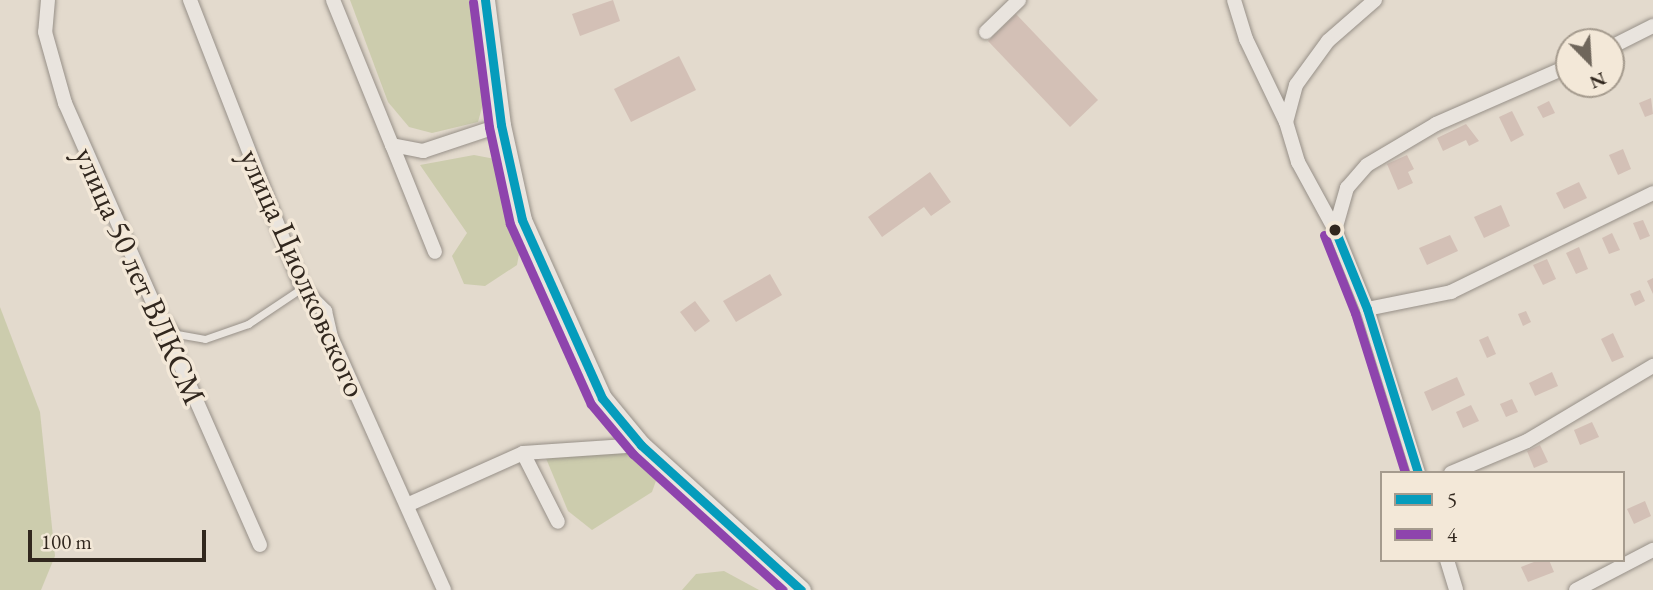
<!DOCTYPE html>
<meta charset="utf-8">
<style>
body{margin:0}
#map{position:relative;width:1653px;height:590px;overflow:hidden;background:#e3dacd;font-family:"EB Garamond",serif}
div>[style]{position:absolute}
.green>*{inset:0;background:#ccccad}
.building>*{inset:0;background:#d3c0b6}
.roads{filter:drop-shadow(0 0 2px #979088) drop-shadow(0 0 2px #979088)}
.service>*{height:7px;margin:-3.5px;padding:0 3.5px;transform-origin:3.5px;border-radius:3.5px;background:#e9e4de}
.minor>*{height:14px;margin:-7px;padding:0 7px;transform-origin:7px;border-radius:7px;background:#e9e4de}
.secondary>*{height:19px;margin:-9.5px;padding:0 9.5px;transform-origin:9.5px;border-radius:9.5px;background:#e9e4de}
.bus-1>*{height:9px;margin:-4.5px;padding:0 4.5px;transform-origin:4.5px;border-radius:4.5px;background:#059cbc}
.bus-2>*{height:9px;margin:-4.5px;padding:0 4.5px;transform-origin:4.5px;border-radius:4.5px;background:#8e44ad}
.dots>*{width:19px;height:19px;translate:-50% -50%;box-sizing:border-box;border:4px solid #f3e8d8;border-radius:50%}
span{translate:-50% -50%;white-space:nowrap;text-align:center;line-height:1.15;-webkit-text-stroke:7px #f3e8d8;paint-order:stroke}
.street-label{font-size:32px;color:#31271e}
.legend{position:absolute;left:1380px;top:471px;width:245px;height:91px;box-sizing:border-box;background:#f3e8d8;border:2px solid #a59b8e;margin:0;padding:9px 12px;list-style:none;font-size:21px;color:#31271e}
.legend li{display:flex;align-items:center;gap:14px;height:35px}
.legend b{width:35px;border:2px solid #a59b8e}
.north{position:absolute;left:1555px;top:28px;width:70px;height:70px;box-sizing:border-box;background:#f3e8d8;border:2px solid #a59b8e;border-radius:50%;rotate:156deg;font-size:19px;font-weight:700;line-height:28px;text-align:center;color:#31271e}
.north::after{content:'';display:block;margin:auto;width:24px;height:32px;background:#6f665b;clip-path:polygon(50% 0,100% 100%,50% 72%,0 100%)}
.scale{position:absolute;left:28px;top:530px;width:178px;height:32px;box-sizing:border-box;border:4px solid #31271e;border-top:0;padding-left:9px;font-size:21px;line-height:24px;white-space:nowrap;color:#31271e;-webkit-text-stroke:5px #f3e8d8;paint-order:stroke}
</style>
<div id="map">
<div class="green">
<div style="clip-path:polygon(350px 0,472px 0,484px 100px,478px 122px,432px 133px,409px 127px,388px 102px)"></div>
<div style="clip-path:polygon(474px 155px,495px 159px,522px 238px,517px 265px,485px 286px,464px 284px,452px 256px,467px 233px,420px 165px)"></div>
<div style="clip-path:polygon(0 307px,40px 412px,55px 556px,41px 590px,0 590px)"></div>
<div style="clip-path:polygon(624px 440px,648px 459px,657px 478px,652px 492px,592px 530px,568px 511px,545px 456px)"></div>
<div style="clip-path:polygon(724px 571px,759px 590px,682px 590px,696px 574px)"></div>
</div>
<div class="building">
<div style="clip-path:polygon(613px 0,620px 21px,580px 36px,572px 14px)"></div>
<div style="clip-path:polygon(1016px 14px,1098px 100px,1070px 127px,988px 41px)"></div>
<div style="clip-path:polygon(1611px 49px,1621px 73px,1611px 77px)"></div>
<div style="clip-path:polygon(679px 56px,696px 90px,631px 122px,614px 89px)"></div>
<div style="clip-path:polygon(1583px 84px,1600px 84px,1586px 91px)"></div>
<div style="clip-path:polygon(1651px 98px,1653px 114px,1645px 117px,1639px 103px)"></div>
<div style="clip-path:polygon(1549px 101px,1555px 113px,1543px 118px,1537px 107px)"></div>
<div style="clip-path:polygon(1512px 111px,1524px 135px,1511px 142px,1499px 117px)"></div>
<div style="clip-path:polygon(1466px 124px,1479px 141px,1469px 146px,1466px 140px,1443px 151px,1437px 138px)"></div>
<div style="clip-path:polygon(1623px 149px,1631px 169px,1618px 175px,1609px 155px)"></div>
<div style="clip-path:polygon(1407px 155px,1414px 169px,1408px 172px,1413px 183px,1398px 190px,1387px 164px)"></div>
<div style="clip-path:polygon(930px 172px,951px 202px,931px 216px,924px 207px,882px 237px,868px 217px)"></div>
<div style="clip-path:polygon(1579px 182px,1587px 198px,1564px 209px,1556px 193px)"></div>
<div style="clip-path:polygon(1501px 205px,1510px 226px,1484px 238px,1474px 217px)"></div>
<div style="clip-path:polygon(1643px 220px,1650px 236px,1640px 240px,1633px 223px)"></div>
<div style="clip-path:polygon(1612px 233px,1620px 250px,1609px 254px,1602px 238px)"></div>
<div style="clip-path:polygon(1450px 235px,1458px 251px,1427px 265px,1419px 248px)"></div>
<div style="clip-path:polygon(1579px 247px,1588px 269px,1576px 274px,1566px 253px)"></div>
<div style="clip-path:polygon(1547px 259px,1556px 279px,1543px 285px,1533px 265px)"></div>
<div style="clip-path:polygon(770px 274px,782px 295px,736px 322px,723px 301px)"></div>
<div style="clip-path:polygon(1653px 278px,1653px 294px,1647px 281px)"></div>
<div style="clip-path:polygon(1640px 290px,1645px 301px,1635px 306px,1630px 294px)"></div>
<div style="clip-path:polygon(695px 301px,710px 321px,695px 332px,680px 312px)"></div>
<div style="clip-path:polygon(1526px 311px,1531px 322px,1523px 326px,1518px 314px)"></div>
<div style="clip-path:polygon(1613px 333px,1624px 357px,1612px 362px,1601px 339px)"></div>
<div style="clip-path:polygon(1488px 336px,1496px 354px,1487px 358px,1479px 340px)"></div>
<div style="clip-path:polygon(1552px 372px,1558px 386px,1535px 396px,1529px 383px)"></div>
<div style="clip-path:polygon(1457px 377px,1465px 395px,1432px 411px,1424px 392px)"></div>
<div style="clip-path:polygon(1512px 399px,1518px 412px,1506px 417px,1500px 404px)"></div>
<div style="clip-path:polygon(1471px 405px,1479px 421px,1463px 428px,1456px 412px)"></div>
<div style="clip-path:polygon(1592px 422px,1599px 437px,1580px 445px,1574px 430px)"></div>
<div style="clip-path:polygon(1540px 445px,1548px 462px,1534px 468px,1527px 451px)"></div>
<div style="clip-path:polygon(1645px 501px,1651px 516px,1634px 524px,1627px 509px)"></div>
<div style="clip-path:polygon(1539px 560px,1549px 560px,1554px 572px,1528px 582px,1521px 567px)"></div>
</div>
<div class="roads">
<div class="service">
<div style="left:167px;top:320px;width:17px;rotate:54deg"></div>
<div style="left:177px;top:334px;width:28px;rotate:10deg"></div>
<div style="left:205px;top:339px;width:46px;rotate:-19.2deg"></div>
<div style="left:248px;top:324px;width:65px;rotate:-33.7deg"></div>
</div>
<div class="minor">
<div style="left:48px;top:0;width:32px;rotate:95deg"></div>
<div style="left:45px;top:32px;width:74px;rotate:74.3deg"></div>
<div style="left:65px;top:103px;width:483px;rotate:66.2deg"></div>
<div style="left:190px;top:0;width:309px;rotate:68.7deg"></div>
<div style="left:302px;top:288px;width:33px;rotate:45deg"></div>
<div style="left:325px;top:311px;width:27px;rotate:77deg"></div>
<div style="left:331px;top:337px;width:277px;rotate:65.9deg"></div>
<div style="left:333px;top:0;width:157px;rotate:67.9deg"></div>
<div style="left:392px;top:145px;width:32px;rotate:11deg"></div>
<div style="left:423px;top:151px;width:82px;rotate:-18.4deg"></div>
<div style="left:1234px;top:0;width:41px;rotate:72.9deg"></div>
<div style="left:1246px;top:39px;width:92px;rotate:64.3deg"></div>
<div style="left:1375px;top:0;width:62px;rotate:138.9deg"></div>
<div style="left:1328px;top:41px;width:54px;rotate:126deg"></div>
<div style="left:1296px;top:85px;width:38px;rotate:105deg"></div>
<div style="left:1286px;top:122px;width:42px;rotate:73.3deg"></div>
<div style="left:1298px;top:162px;width:77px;rotate:61.4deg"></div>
<div style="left:1335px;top:230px;width:85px;rotate:67.9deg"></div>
<div style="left:1367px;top:309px;width:172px;rotate:72.7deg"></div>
<div style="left:986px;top:32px;width:46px;rotate:-44.1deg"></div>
<div style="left:1611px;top:47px;width:47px;rotate:-26.6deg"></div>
<div style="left:392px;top:145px;width:115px;rotate:68.1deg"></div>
<div style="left:1335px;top:230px;width:44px;rotate:-74.1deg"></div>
<div style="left:1347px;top:188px;width:30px;rotate:-49deg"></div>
<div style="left:1367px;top:165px;width:80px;rotate:-30.7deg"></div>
<div style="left:1436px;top:124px;width:145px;rotate:-23.6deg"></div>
<div style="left:1367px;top:309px;width:86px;rotate:-11.4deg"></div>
<div style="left:1451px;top:292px;width:225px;rotate:-26.1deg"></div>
<div style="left:523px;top:453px;width:77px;rotate:63.1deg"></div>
<div style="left:1451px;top:473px;width:82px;rotate:-22.8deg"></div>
<div style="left:1527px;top:441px;width:147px;rotate:-30.8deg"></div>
<div style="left:407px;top:505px;width:127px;rotate:-24.1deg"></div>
<div style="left:523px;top:453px;width:118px;rotate:-3.9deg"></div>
<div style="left:1447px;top:560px;width:31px;rotate:73deg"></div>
<div style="left:1576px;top:590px;width:87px;rotate:-27.5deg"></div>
</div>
<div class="secondary">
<div style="left:485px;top:0;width:126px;rotate:82.7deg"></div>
<div style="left:501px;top:125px;width:97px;rotate:77.5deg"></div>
<div style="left:522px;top:220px;width:195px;rotate:65.8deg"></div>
<div style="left:602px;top:398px;width:61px;rotate:50.3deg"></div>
<div style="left:641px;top:445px;width:216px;rotate:42.2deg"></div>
</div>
</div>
<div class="bus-1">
<div style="left:485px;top:0;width:126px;rotate:82.7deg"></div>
<div style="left:501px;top:125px;width:97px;rotate:77.5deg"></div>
<div style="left:522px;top:220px;width:195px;rotate:65.8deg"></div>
<div style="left:602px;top:398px;width:61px;rotate:50.3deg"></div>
<div style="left:641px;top:445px;width:216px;rotate:42.2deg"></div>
<div style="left:1335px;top:230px;width:85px;rotate:67.9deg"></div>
<div style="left:1367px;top:309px;width:172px;rotate:72.7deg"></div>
</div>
<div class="bus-2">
<div style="left:473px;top:2px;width:126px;rotate:82.7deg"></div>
<div style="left:489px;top:127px;width:99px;rotate:77.8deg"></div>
<div style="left:510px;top:224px;width:197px;rotate:65.8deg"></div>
<div style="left:591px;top:404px;width:65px;rotate:50deg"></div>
<div style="left:633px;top:454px;width:202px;rotate:42.2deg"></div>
<div style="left:1324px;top:235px;width:84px;rotate:68.3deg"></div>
<div style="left:1355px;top:313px;width:168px;rotate:72.6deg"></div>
</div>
<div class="dots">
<div style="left:1335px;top:230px;background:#31271e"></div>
</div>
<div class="street-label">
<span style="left:303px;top:273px;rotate:66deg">улица Циолковского</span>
<span style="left:140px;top:276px;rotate:66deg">улица 50 лет ВЛКСМ</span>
</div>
<ul class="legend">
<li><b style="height:9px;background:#059cbc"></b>5</li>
<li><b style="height:9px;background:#8e44ad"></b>4</li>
</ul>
<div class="north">N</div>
<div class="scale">100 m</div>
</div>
